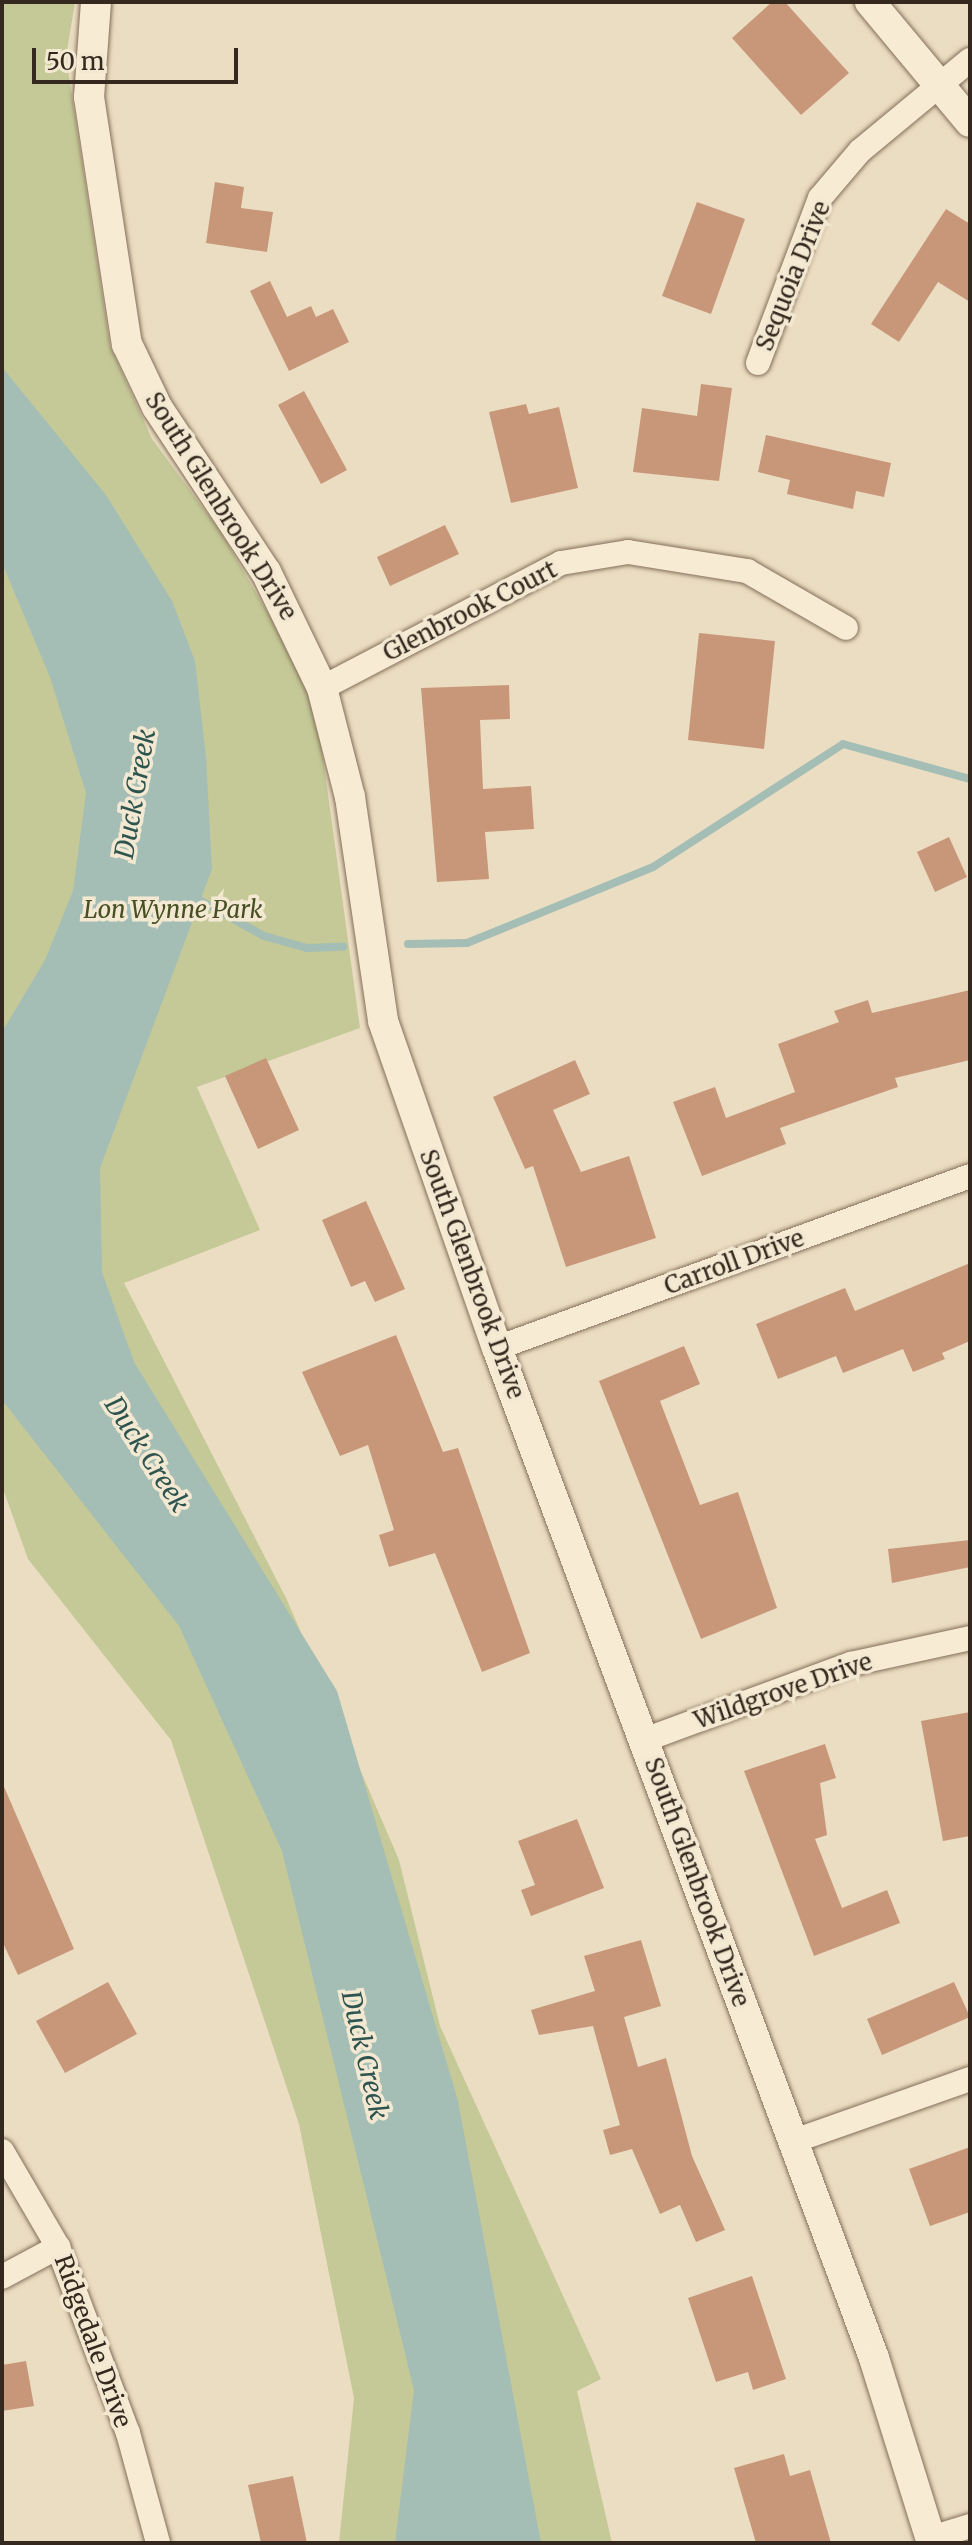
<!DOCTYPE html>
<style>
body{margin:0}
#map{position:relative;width:972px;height:2545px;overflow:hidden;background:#ebddc2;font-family:Merriweather,serif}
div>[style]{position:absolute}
.green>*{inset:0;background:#c4c997}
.water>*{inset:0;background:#a4beb5}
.stream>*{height:8px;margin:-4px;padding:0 4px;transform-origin:4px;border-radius:4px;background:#a4beb5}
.building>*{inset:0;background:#c8977a}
.roads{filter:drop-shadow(0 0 2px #846f5a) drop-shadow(0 0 2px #846f5a)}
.minor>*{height:24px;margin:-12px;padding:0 12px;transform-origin:12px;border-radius:12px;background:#f7ebd4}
.tertiary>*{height:30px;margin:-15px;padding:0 15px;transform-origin:15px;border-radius:15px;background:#f7ebd4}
span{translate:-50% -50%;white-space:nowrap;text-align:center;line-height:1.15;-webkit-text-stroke:7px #f3e8d1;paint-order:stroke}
.street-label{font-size:24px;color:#35281e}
.park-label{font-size:24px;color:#475025;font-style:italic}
.water-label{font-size:26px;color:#2e5450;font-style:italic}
.frame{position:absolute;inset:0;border:4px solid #35281e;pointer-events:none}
.scale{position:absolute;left:32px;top:48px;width:206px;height:36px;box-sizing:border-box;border:4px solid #35281e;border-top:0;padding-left:10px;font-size:24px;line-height:28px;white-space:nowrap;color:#35281e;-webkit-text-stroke:6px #f3e8d1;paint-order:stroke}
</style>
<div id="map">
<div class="green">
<div style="clip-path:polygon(2px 2px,75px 2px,66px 57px,110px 346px,152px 439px,220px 531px,314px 692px,360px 1028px,197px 1087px,260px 1230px,124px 1283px,287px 1600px,399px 1860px,440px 2026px,601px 2379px,577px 2391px,612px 2543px,339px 2543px,354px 2398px,299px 2124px,171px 1740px,28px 1559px,2px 1486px)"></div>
</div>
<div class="water">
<div style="clip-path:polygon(2px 367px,106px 495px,172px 601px,195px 661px,206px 757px,212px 869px,100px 1168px,102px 1272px,134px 1362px,337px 1691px,458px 2101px,541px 2543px,395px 2543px,414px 2390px,282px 1851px,179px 1626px,2px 1400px,2px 1032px,45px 960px,73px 891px,86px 793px,50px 677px,2px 563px)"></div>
</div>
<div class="stream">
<div style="left:192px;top:896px;width:82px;rotate:29.1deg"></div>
<div style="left:264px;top:936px;width:45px;rotate:15.6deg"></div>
<div style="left:307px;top:948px;width:36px;rotate:-2deg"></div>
<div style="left:408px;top:944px;width:59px;rotate:-1deg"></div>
<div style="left:467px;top:943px;width:201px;rotate:-22.2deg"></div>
<div style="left:653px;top:867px;width:226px;rotate:-32.9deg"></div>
<div style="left:843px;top:744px;width:132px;rotate:15.4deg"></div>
</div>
<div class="building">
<div style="clip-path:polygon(772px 2px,785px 2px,849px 73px,801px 115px,732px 38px)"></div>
<div style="clip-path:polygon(215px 182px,244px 187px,241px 208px,273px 212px,267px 252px,206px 243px)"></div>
<div style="clip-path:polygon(697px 202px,745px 219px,711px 314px,662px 296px)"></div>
<div style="clip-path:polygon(946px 209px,970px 224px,970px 302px,938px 282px,899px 342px,871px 324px)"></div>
<div style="clip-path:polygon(270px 281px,287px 317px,311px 306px,316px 317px,333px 309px,349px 342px,289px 371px,250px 291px)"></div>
<div style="clip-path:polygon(701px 384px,732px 388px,719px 481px,633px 472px,642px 408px,697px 416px)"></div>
<div style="clip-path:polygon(304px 391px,347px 470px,321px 484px,278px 405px)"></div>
<div style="clip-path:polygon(526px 404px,529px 414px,559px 407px,578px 488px,511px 503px,489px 412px)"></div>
<div style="clip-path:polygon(766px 435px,891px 463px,884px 497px,856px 491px,853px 509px,787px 494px,790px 480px,758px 472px)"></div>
<div style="clip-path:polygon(445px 525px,459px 554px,390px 586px,377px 557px)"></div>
<div style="clip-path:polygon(699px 633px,775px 641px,764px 749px,688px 740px)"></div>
<div style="clip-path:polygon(509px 685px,510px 719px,480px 720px,483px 789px,531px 786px,534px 829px,485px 832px,489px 879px,437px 882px,421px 688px)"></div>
<div style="clip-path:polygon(949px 837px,967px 877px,935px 892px,917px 852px)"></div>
<div style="clip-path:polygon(970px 990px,970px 1060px,895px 1078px,898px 1087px,780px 1128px,786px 1144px,702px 1176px,673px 1102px,715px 1087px,726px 1118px,795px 1092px,778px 1044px,839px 1022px,834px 1011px,868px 1000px,872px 1013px)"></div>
<div style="clip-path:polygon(266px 1058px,299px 1130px,258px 1149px,225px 1076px)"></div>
<div style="clip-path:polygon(575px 1060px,590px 1094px,553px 1110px,581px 1172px,629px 1156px,656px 1238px,566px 1267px,533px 1166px,525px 1169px,493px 1097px)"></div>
<div style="clip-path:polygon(366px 1201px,405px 1289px,375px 1302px,365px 1281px,351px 1287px,322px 1220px)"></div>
<div style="clip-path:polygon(970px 1263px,970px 1341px,942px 1353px,945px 1359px,913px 1372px,903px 1349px,843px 1373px,836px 1356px,778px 1379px,756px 1324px,845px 1288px,855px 1311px)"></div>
<div style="clip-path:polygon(396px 1335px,443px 1452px,458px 1448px,530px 1653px,482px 1672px,435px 1553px,389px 1567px,379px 1535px,394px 1530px,368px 1445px,340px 1456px,302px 1372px)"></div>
<div style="clip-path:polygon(684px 1346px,700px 1384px,660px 1401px,700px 1505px,738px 1492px,777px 1608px,701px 1639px,599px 1381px)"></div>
<div style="clip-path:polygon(970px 1540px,970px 1567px,892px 1583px,888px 1549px)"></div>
<div style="clip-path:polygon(970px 1712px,970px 1836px,943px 1841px,921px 1721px)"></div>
<div style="clip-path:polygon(825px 1744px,836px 1778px,820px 1783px,827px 1835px,815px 1839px,842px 1908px,887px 1890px,900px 1923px,814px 1956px,744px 1771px)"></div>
<div style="clip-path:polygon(2px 1782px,74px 1949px,18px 1975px,2px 1941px)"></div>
<div style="clip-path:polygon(577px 1819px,604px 1888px,531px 1916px,521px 1890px,535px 1885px,518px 1841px)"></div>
<div style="clip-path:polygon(641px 1940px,661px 2006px,624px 2017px,638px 2067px,666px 2058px,692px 2156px,725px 2230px,696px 2242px,680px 2205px,660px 2214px,632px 2149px,610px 2155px,603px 2130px,620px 2125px,593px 2026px,539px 2035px,531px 2010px,595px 1991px,584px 1956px)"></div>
<div style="clip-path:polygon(108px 1982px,137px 2034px,65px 2073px,36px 2021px)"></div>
<div style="clip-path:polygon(954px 1982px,970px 2017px,882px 2055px,867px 2019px)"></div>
<div style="clip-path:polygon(970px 2147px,970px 2212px,930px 2226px,909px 2169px)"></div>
<div style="clip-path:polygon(752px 2276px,786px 2379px,753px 2390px,748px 2372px,716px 2382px,688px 2298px)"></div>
<div style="clip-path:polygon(26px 2361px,34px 2406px,2px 2411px,2px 2365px)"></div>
<div style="clip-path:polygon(784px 2454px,790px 2476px,810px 2470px,831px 2543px,756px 2543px,734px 2468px)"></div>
<div style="clip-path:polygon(293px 2476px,307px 2543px,261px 2543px,248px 2485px)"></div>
</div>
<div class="roads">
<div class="minor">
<div style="left:758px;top:363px;width:176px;rotate:-69.4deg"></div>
<div style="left:820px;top:198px;width:62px;rotate:-49.6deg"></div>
<div style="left:860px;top:151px;width:143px;rotate:-39.6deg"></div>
<div style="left:322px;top:688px;width:270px;rotate:-27.6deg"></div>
<div style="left:561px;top:563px;width:68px;rotate:-9.3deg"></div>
<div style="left:628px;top:552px;width:121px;rotate:9.1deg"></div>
<div style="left:747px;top:571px;width:114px;rotate:29.9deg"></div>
<div style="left:497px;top:1348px;width:503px;rotate:-19.98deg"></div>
<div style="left:644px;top:1740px;width:221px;rotate:-20.2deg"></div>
<div style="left:851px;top:1664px;width:122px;rotate:-12.3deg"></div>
<div style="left:794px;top:2141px;width:187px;rotate:-19.4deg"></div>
<div style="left:2px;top:2151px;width:111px;rotate:59.7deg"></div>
<div style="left:58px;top:2247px;width:199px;rotate:69.4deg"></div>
<div style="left:128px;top:2433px;width:114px;rotate:74.7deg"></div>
<div style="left:2px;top:2277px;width:64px;rotate:-28.2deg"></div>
<div style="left:931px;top:2538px;width:41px;rotate:-17.1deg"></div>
</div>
<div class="tertiary">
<div style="left:96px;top:2px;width:95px;rotate:94.2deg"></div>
<div style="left:89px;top:97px;width:250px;rotate:81.3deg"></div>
<div style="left:127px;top:344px;width:70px;rotate:64.5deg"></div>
<div style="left:157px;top:407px;width:198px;rotate:56.6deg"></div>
<div style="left:266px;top:572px;width:129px;rotate:64.2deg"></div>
<div style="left:322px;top:688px;width:113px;rotate:75.6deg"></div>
<div style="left:350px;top:797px;width:226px;rotate:81.6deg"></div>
<div style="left:383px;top:1021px;width:346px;rotate:70.8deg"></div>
<div style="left:497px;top:1348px;width:1078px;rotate:69.53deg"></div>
<div style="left:874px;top:2358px;width:194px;rotate:72.6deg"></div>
<div style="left:870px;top:2px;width:156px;rotate:50.2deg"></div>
</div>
</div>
<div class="street-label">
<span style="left:793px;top:276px;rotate:-68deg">Sequoia Drive</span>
<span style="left:221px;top:506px;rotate:58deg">South Glenbrook Drive</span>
<span style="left:470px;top:611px;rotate:-27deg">Glenbrook Court</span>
<span style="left:734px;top:1262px;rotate:-20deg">Carroll Drive</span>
<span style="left:472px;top:1274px;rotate:70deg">South Glenbrook Drive</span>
<span style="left:783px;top:1691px;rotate:-19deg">Wildgrove Drive</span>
<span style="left:697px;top:1882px;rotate:70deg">South Glenbrook Drive</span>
<span style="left:93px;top:2341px;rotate:70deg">Ridgedale Drive</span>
</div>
<div class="park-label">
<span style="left:173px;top:910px">Lon Wynne Park</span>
</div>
<div class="water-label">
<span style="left:135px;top:794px;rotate:-80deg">Duck Creek</span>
<span style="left:147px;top:1454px;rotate:57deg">Duck Creek</span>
<span style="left:365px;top:2055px;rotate:77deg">Duck Creek</span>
</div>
<div class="frame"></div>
<div class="scale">50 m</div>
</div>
